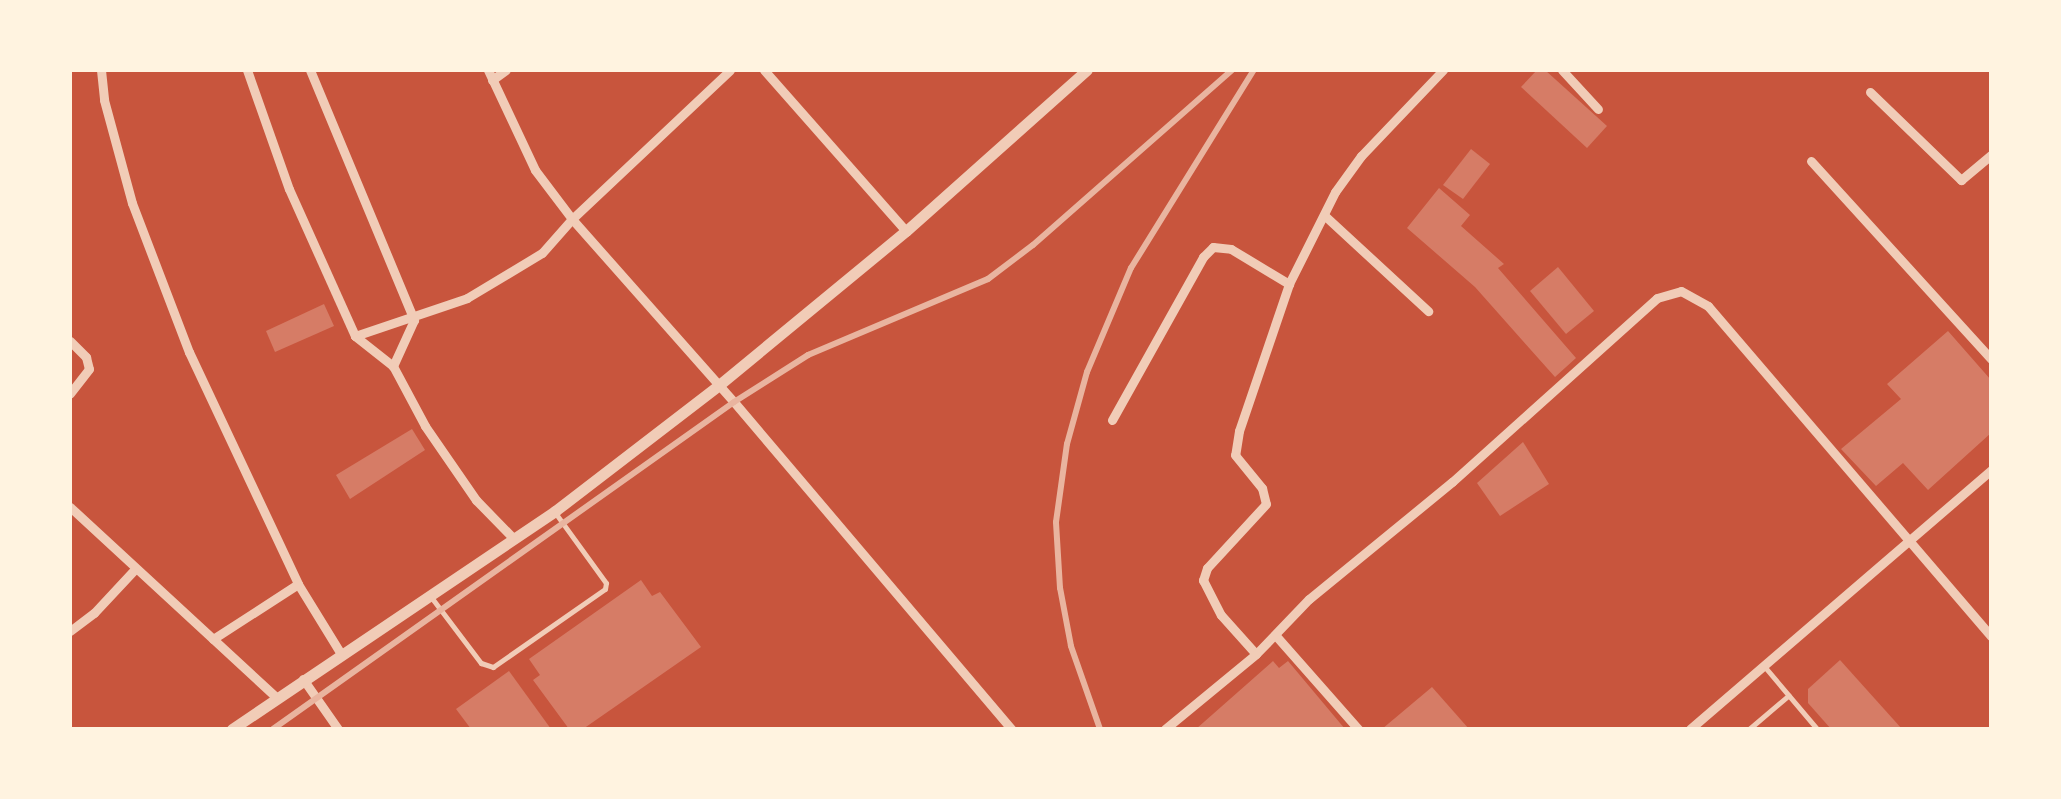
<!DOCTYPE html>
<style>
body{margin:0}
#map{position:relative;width:2061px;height:799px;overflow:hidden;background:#c8553d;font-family:Inter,sans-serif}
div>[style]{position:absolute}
.building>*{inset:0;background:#d67c66}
.service>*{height:5px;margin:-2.5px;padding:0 2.5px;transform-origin:2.5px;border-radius:2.5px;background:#f1ccb7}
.minor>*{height:9px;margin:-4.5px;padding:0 4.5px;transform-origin:4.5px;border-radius:4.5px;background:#f1ccb7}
.tertiary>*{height:11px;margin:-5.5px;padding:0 5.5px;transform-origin:5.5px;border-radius:5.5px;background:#f1ccb7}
.rail>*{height:6px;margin:-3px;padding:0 3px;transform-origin:3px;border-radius:3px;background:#e9b49f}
span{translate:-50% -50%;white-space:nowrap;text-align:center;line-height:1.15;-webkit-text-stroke:9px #fff3e0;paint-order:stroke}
.frame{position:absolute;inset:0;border:72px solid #fff3e0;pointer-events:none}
</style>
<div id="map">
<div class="building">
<div style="clip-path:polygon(1537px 70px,1545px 70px,1607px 126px,1587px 148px,1521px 87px)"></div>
<div style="clip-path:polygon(1471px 149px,1490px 164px,1463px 199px,1443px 185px)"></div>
<div style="clip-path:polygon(1439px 188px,1470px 215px,1461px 226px,1504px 264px,1498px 268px,1576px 358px,1555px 377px,1475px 287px,1407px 228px)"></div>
<div style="clip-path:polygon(1558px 267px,1594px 311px,1566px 334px,1530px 291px)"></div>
<div style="clip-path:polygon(324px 304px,334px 326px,275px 352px,266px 331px)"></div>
<div style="clip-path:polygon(1948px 331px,1991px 380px,1991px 433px,1928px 490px,1903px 463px,1876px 486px,1841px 449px,1901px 399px,1887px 384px)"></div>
<div style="clip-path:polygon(412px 429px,425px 450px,350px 499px,336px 475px)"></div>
<div style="clip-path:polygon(1523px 442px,1549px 484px,1500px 516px,1477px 483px)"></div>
<div style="clip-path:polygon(641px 580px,652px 596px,660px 592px,701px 647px,583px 729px,569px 729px,533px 680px,540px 675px,529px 659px)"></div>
<div style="clip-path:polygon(1840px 660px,1902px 729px,1831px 729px,1808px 703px,1808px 689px)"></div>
<div style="clip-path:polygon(1273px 661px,1279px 668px,1288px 661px,1345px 729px,1196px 729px)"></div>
<div style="clip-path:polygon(509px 671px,551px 729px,471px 729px,456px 709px)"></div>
<div style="clip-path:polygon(1432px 687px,1469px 729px,1382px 729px)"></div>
</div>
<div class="service">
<div style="left:431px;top:597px;width:83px;rotate:52.9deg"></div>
<div style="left:481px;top:663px;width:13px;rotate:18deg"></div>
<div style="left:493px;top:667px;width:136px;rotate:-34.9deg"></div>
<div style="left:605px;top:589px;width:6px;rotate:-81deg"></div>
<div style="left:606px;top:583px;width:85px;rotate:-125.9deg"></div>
<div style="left:1764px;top:666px;width:82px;rotate:49.9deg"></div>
<div style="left:1749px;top:729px;width:52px;rotate:-40.4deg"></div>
</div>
<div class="minor">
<div style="left:101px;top:70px;width:30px;rotate:84deg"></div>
<div style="left:104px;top:100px;width:107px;rotate:74.8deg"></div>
<div style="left:132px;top:203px;width:160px;rotate:69.1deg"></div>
<div style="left:189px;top:352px;width:256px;rotate:64.8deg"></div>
<div style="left:298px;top:584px;width:82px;rotate:58.4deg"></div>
<div style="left:247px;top:70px;width:126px;rotate:70.6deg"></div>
<div style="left:289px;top:189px;width:161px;rotate:65.8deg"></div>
<div style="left:355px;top:336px;width:48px;rotate:38.3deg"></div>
<div style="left:393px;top:366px;width:68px;rotate:61.9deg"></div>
<div style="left:425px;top:426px;width:90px;rotate:55.4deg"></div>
<div style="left:476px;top:500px;width:54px;rotate:45.7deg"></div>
<div style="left:310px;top:70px;width:271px;rotate:67.4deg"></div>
<div style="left:414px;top:320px;width:51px;rotate:114.5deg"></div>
<div style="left:488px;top:70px;width:110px;rotate:64.8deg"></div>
<div style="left:535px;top:170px;width:61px;rotate:52.9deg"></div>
<div style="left:572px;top:219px;width:244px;rotate:48.5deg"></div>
<div style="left:734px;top:402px;width:429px;rotate:49.7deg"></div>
<div style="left:764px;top:70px;width:215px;rotate:48.6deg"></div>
<div style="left:1443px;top:70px;width:119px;rotate:133.6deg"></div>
<div style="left:1361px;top:156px;width:44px;rotate:125.8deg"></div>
<div style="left:1335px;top:192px;width:103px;rotate:116.6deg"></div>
<div style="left:1289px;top:284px;width:155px;rotate:108.8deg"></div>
<div style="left:1239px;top:431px;width:24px;rotate:99deg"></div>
<div style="left:1235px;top:455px;width:43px;rotate:50.7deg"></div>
<div style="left:1262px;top:488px;width:16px;rotate:76deg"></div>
<div style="left:1266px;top:504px;width:87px;rotate:132.7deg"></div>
<div style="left:1207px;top:568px;width:13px;rotate:108deg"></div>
<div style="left:1203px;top:580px;width:39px;rotate:63deg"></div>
<div style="left:1221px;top:615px;width:52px;rotate:48.1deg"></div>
<div style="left:1256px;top:654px;width:76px;rotate:-46.1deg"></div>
<div style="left:1309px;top:599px;width:185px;rotate:-39.3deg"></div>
<div style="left:1452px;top:482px;width:275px;rotate:-41.9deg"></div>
<div style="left:1657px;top:298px;width:25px;rotate:-16deg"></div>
<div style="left:1681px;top:291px;width:31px;rotate:29deg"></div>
<div style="left:1708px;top:306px;width:435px;rotate:49.4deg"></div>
<div style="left:1562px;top:70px;width:53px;rotate:47.3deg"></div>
<div style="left:492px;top:80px;width:17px;rotate:-36deg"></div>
<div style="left:1870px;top:92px;width:127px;rotate:44deg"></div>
<div style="left:1961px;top:180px;width:39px;rotate:-40deg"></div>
<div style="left:1811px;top:161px;width:268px;rotate:47.7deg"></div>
<div style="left:1324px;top:215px;width:142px;rotate:42.7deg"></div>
<div style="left:355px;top:336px;width:118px;rotate:-18.7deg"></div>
<div style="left:467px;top:298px;width:87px;rotate:-31deg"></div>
<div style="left:542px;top:253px;width:45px;rotate:-48.6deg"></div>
<div style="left:572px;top:219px;width:217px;rotate:-43.3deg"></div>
<div style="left:70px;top:341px;width:23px;rotate:45deg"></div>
<div style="left:86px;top:357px;width:12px;rotate:76deg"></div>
<div style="left:89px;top:369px;width:31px;rotate:128deg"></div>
<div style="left:1112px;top:420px;width:187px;rotate:-60.8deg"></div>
<div style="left:1203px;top:257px;width:14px;rotate:-45deg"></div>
<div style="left:1213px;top:247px;width:18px;rotate:6deg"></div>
<div style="left:1231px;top:249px;width:68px;rotate:31.1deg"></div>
<div style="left:70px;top:507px;width:280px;rotate:42.7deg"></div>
<div style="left:70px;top:631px;width:30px;rotate:-37deg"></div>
<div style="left:94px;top:613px;width:60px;rotate:-47deg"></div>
<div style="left:1277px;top:637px;width:123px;rotate:48.6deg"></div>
<div style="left:213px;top:639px;width:101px;rotate:-32.9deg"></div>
<div style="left:303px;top:679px;width:61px;rotate:55deg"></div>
<div style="left:1165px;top:729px;width:118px;rotate:-39.5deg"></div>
<div style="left:1690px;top:729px;width:397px;rotate:-40.7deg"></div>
</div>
<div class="tertiary">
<div style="left:232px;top:729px;width:390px;rotate:-34deg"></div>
<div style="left:555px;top:511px;width:207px;rotate:-37.5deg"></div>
<div style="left:719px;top:385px;width:242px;rotate:-39.5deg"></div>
<div style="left:906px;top:231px;width:242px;rotate:-41.7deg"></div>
</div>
<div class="rail">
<div style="left:273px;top:729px;width:565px;rotate:-35.35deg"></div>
<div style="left:734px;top:402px;width:88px;rotate:-32.4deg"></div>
<div style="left:808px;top:355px;width:195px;rotate:-22.9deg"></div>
<div style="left:988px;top:279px;width:56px;rotate:-37.1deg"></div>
<div style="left:1033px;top:245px;width:265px;rotate:-41.3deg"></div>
<div style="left:1100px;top:729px;width:88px;rotate:-109.3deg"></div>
<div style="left:1071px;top:646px;width:59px;rotate:-100.7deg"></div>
<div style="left:1060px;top:588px;width:66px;rotate:-93.5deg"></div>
<div style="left:1056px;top:522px;width:79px;rotate:-82deg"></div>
<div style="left:1067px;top:444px;width:75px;rotate:-74.5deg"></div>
<div style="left:1087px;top:372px;width:113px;rotate:-67.1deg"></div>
<div style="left:1131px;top:268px;width:233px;rotate:-58.2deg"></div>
</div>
<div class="frame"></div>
</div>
